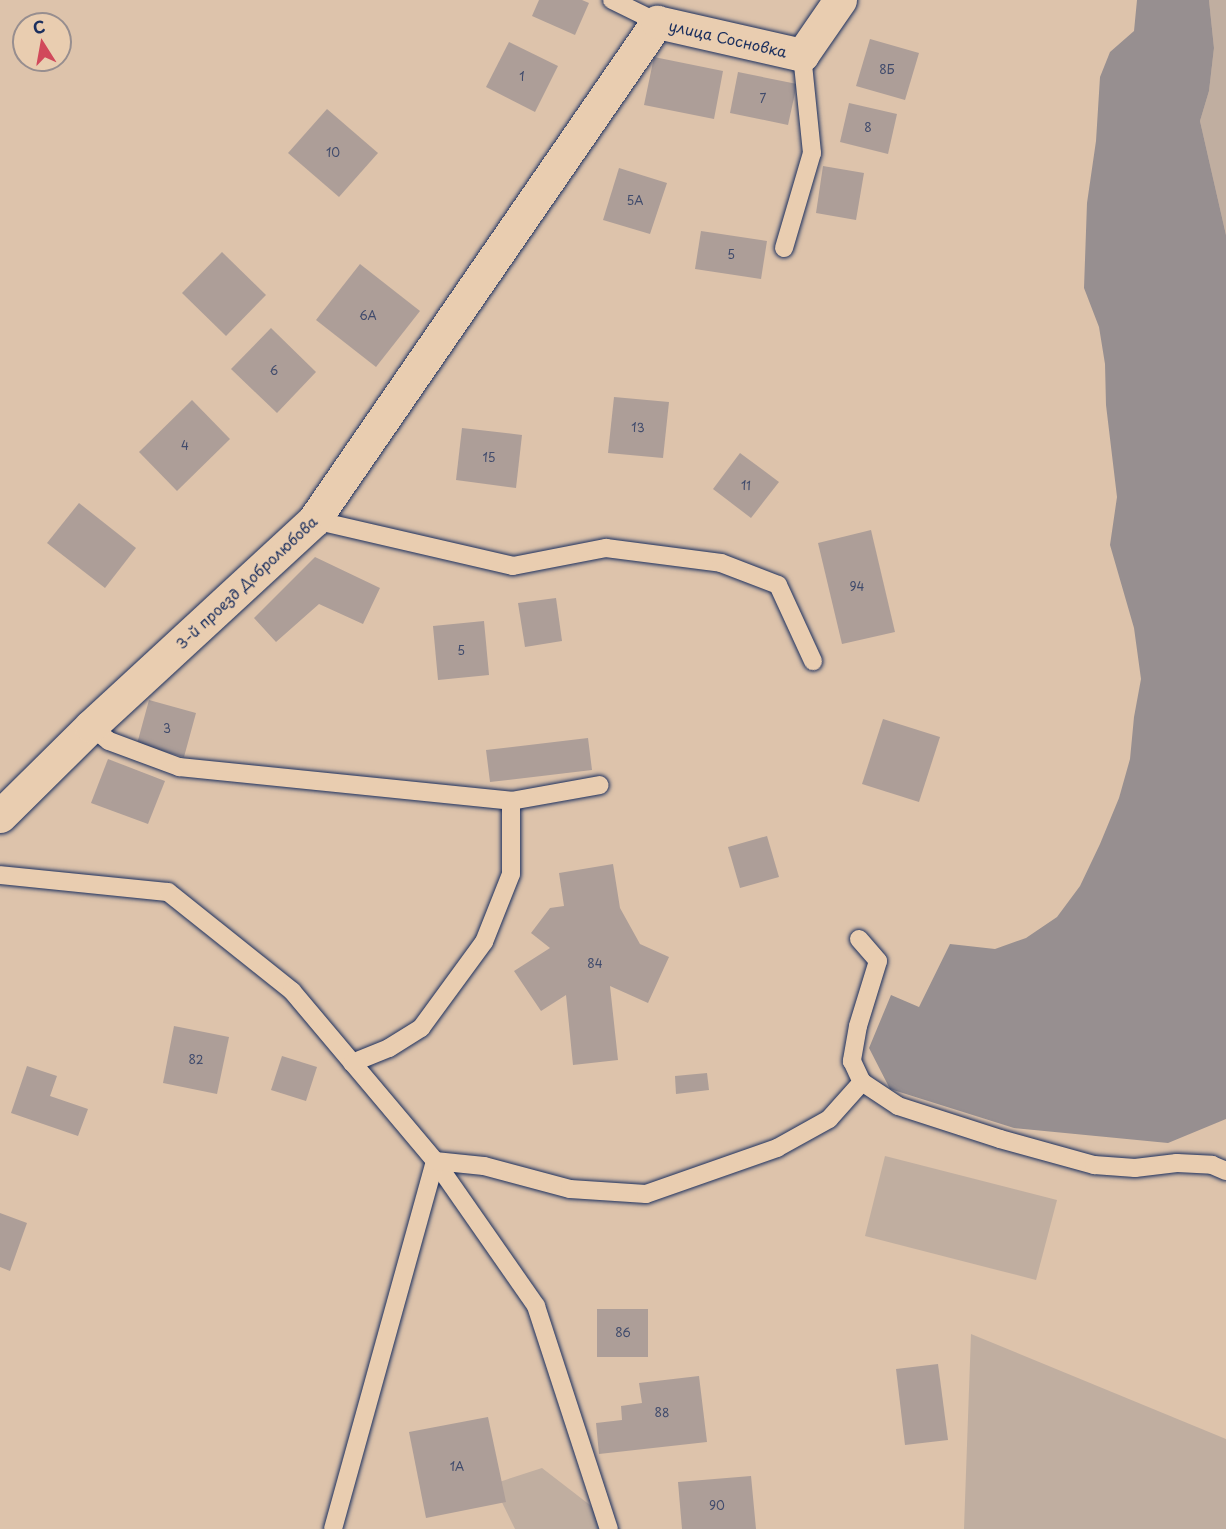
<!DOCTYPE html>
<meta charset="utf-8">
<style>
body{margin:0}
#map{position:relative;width:1226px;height:1529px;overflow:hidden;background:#ddc3ab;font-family:"Playpen Sans",sans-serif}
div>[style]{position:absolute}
.green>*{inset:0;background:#c0aea0}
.water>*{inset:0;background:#978f90}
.building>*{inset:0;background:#ad9e98}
.roads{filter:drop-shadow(0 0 2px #1b2f5e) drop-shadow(0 0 2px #1b2f5e)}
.lane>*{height:18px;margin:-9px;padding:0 9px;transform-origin:9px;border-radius:9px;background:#e9cdb0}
.street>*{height:33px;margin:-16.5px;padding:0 16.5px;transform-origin:16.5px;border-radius:16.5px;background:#e9cdb0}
span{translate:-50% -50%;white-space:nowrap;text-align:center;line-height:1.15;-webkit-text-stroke:5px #e9cdb0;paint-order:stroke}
.number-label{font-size:12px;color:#404b6c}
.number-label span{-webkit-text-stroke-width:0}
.street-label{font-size:15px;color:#1b2f5e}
.north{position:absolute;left:12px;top:12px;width:60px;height:60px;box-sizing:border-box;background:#e9cdb0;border:2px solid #978e8f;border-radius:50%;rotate:349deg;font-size:16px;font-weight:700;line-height:24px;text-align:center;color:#1b2f5e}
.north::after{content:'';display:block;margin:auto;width:21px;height:27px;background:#d1495b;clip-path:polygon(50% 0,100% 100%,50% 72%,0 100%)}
</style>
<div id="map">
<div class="green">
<div style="clip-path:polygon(1209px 0,1226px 0,1226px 235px,1200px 121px,1209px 91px,1214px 48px)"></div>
<div style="clip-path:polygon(885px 1156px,1057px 1200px,1036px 1280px,865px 1236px)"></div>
<div style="clip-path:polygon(971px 1334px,1226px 1439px,1226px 1529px,964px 1529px)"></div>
<div style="clip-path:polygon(542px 1468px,621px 1529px,515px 1529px,493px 1484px)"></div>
</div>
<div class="water">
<div style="clip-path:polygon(1137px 0,1209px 0,1214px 48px,1209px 91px,1200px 121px,1226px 235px,1226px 1119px,1168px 1143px,1014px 1128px,890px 1089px,869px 1048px,891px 995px,919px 1007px,950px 944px,995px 949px,1026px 938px,1057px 917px,1080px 886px,1100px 844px,1119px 798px,1130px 759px,1134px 717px,1141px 679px,1134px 628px,1110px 545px,1117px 497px,1106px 405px,1105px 364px,1099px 327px,1084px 288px,1087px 203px,1096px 141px,1100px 77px,1110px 52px,1134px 31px)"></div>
</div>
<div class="building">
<div style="clip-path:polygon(539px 0,582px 0,589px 3px,575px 35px,532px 16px)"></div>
<div style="clip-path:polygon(870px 39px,919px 53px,905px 100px,856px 86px)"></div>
<div style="clip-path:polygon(509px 42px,558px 66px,535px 112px,486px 87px)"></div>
<div style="clip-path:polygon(654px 57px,723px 71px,714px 119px,644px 105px)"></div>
<div style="clip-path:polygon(738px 72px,797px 84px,788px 125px,730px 113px)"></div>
<div style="clip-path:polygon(849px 103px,897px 114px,888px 154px,840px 142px)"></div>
<div style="clip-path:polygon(327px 109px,378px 153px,339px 197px,288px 153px)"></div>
<div style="clip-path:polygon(823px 166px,864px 173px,856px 220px,816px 213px)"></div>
<div style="clip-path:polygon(619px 168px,667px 183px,650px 234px,603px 220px)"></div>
<div style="clip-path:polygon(701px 231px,767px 241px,761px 279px,695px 269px)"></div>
<div style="clip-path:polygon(222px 252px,266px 295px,226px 336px,182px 293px)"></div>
<div style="clip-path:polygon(360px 264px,420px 311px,376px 367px,316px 320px)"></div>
<div style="clip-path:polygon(271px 328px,316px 372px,277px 413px,231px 369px)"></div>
<div style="clip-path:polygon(614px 397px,669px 402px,663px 458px,608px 453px)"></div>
<div style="clip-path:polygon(192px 400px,230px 439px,177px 491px,139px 452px)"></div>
<div style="clip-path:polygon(462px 428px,522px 435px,516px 488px,456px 480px)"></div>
<div style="clip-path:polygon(740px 453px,779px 482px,751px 518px,713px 489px)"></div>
<div style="clip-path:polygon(79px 503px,136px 548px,105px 588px,47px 543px)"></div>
<div style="clip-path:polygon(871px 530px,895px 632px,842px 644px,818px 543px)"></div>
<div style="clip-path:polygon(315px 557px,380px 588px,363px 624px,319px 604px,276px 642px,254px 618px)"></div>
<div style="clip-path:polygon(556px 598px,562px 641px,525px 647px,518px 603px)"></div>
<div style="clip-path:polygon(484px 621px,489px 675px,438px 680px,433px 626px)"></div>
<div style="clip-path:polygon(149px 700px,196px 713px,184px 757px,137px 744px)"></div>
<div style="clip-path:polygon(883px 719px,940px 737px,919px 802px,862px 784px)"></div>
<div style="clip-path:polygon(588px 738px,592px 770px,490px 782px,486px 750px)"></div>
<div style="clip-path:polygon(108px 759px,165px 781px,148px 824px,91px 803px)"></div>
<div style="clip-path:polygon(767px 836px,779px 877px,740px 888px,728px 847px)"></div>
<div style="clip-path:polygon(613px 864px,620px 908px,640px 944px,669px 957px,648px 1003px,610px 986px,618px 1060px,573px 1065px,566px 995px,541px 1011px,514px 971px,550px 948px,531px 933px,550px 908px,564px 906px,559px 873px)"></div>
<div style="clip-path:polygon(174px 1026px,229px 1037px,217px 1094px,163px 1083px)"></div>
<div style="clip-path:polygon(282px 1056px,317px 1067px,306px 1101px,271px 1090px)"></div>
<div style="clip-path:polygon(27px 1066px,57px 1076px,50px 1096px,88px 1109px,78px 1136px,11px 1113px)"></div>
<div style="clip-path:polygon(707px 1073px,709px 1090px,676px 1094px,675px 1076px)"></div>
<div style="clip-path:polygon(0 1213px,27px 1223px,10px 1271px,0 1267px)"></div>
<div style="clip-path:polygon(597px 1309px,648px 1309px,648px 1357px,597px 1357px)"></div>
<div style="clip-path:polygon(938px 1364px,948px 1440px,905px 1445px,896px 1369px)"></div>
<div style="clip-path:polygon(699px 1376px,707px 1442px,599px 1454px,596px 1423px,622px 1420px,621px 1406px,642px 1403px,639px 1383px)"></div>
<div style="clip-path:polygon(488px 1417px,506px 1502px,426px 1518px,409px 1432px)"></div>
<div style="clip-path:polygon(751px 1476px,756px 1529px,682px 1529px,678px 1482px)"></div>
</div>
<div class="roads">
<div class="lane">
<div style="left:612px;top:0;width:50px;rotate:26.1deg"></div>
<div style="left:784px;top:248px;width:99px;rotate:-73.6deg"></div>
<div style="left:812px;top:153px;width:99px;rotate:-95.8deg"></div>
<div style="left:314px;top:520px;width:204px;rotate:13deg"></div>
<div style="left:513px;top:566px;width:95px;rotate:-11deg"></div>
<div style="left:606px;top:548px;width:116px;rotate:7.4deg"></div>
<div style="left:721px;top:563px;width:61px;rotate:21.1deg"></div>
<div style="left:778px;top:585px;width:84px;rotate:65.3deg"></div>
<div style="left:91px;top:726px;width:23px;rotate:40deg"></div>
<div style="left:109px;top:741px;width:75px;rotate:20.4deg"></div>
<div style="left:179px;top:767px;width:334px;rotate:5.8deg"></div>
<div style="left:511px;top:801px;width:90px;rotate:-10.2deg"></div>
<div style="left:0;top:875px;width:169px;rotate:5.8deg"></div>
<div style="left:168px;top:892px;width:159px;rotate:38.6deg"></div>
<div style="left:292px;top:991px;width:222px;rotate:49.9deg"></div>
<div style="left:435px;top:1161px;width:177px;rotate:55.1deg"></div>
<div style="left:536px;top:1306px;width:235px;rotate:71.9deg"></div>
<div style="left:859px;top:939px;width:29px;rotate:49deg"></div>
<div style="left:878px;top:961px;width:68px;rotate:107.1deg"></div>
<div style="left:858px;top:1026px;width:36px;rotate:100deg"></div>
<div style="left:852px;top:1061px;width:23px;rotate:65deg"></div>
<div style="left:862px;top:1082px;width:43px;rotate:33.7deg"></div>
<div style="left:898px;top:1106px;width:107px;rotate:17.9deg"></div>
<div style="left:1000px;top:1139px;width:98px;rotate:15.5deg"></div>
<div style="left:1094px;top:1165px;width:41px;rotate:4.2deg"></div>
<div style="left:1135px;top:1168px;width:42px;rotate:-6.8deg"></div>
<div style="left:1177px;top:1163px;width:35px;rotate:3deg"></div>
<div style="left:1212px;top:1165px;width:15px;rotate:23deg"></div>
<div style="left:352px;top:1063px;width:40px;rotate:-22deg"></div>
<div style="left:389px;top:1048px;width:38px;rotate:-32deg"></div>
<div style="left:421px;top:1028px;width:107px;rotate:-53.8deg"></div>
<div style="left:484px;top:942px;width:73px;rotate:-68.3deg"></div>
<div style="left:511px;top:874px;width:73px;rotate:-90deg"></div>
<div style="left:333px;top:1529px;width:382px;rotate:-74.5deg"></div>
<div style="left:435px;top:1161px;width:49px;rotate:5.8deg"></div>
<div style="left:484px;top:1166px;width:89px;rotate:15deg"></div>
<div style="left:570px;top:1189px;width:76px;rotate:3.8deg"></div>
<div style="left:646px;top:1194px;width:139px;rotate:-19.3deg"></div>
<div style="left:777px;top:1148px;width:60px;rotate:-29.1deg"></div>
<div style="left:829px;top:1119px;width:50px;rotate:-48.3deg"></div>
</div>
<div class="street">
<div style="left:0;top:816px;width:128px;rotate:-44.7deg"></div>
<div style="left:91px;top:726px;width:304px;rotate:-42.7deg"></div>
<div style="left:314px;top:520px;width:605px;rotate:-55.44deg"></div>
<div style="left:657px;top:22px;width:149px;rotate:12.8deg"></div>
<div style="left:802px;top:55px;width:67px;rotate:-55.4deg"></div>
</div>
</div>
<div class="number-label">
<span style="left:887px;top:70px">8Б</span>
<span style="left:522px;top:77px">1</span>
<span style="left:763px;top:99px">7</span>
<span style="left:868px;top:128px">8</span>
<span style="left:333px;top:153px">10</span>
<span style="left:635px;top:201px">5А</span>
<span style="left:731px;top:255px">5</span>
<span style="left:368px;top:316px">6А</span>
<span style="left:274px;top:371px">6</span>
<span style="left:638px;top:428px">13</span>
<span style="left:185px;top:446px">4</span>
<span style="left:489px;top:458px">15</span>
<span style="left:746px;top:486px">11</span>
<span style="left:857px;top:587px">94</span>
<span style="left:461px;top:651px">5</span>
<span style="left:167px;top:729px">3</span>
<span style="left:595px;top:964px">84</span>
<span style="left:196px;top:1060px">82</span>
<span style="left:623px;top:1333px">86</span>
<span style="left:662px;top:1413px">88</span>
<span style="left:457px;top:1467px">1А</span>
<span style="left:717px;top:1506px">90</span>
</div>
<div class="street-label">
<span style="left:728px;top:38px;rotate:13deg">улица Сосновка</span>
<span style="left:246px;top:582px;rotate:-43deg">3-й проезд Добролюбова</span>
</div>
<div class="north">С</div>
</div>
